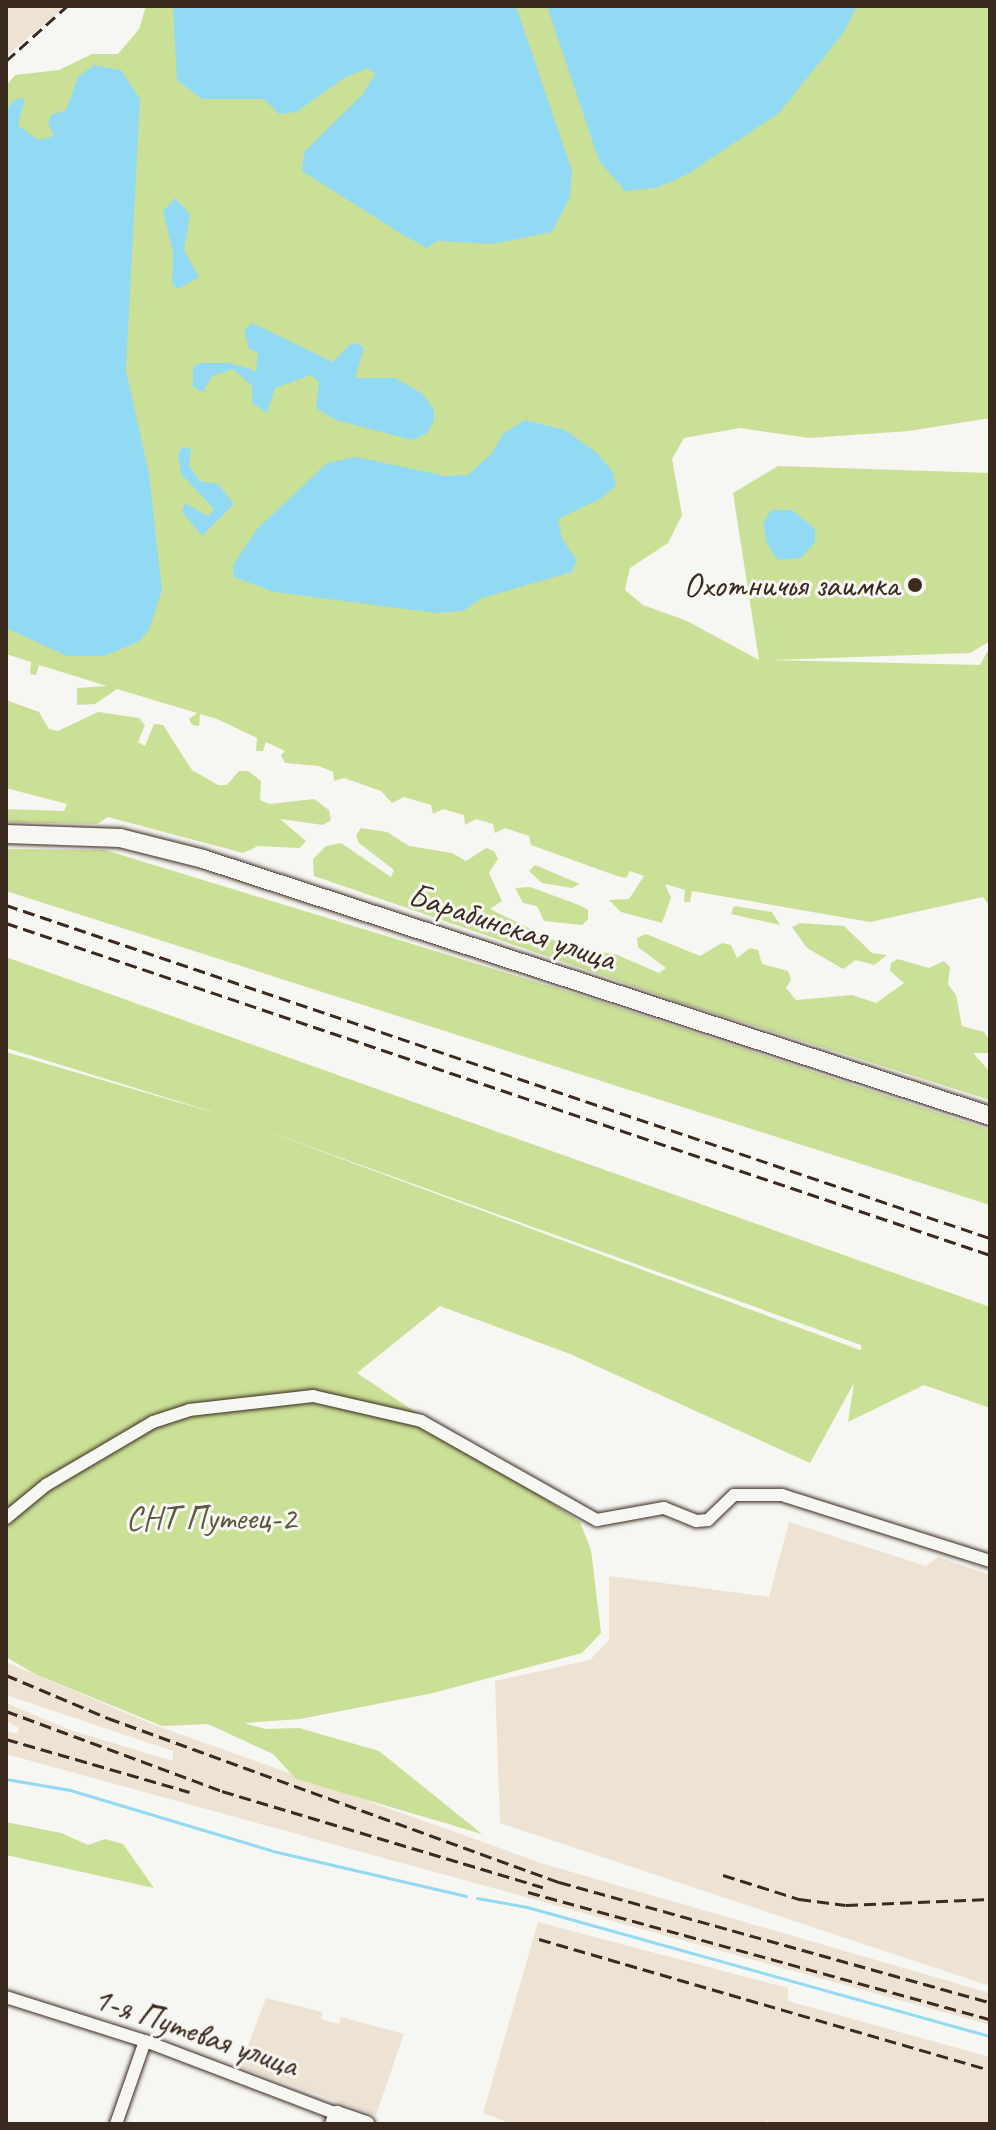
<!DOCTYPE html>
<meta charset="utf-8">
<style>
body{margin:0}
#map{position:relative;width:996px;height:2130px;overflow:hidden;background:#f6f6f2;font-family:Caveat,sans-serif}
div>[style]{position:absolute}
.built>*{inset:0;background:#eee2d3}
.green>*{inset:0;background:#cae096}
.water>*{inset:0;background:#92daf3}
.stream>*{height:3px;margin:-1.5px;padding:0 1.5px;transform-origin:1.5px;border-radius:1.5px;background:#92daf3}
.roads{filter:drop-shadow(0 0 2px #3b2a1e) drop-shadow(0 0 2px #3b2a1e)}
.minor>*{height:12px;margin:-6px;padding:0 6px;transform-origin:6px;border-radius:6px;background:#f6f6f2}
.tertiary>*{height:16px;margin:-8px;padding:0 8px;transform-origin:8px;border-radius:8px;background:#f6f6f2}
.secondary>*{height:18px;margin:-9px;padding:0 9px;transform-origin:9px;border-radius:9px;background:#f6f6f2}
.rail>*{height:3px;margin-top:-1.5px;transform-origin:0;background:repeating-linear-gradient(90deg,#3b2a1e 0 12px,transparent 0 18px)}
.dots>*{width:22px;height:22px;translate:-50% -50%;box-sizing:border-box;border:4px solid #f6f6f2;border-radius:50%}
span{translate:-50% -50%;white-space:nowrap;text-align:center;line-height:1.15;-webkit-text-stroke:6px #f6f6f2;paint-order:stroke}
.poi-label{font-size:34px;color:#3b2a1e}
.right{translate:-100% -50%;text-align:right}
.street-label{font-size:34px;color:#3b2a1e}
.park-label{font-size:34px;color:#5f583c}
.frame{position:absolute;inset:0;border:8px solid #3b2a1e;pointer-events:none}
</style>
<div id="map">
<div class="built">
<div style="clip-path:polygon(6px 6px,66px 6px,6px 56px)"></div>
<div style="clip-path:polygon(789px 1522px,926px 1566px,938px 1557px,990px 1575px,990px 1986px,500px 1823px,495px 1681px,590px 1660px,609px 1640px,609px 1576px,769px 1597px)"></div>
<div style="clip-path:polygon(6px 1662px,152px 1724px,544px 1864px,990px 1993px,990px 2025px,6px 1754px,6px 1731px,17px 1734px,19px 1728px,6px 1721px,6px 1703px,70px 1730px,173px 1761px,173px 1751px,6px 1695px)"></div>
<div style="clip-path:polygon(538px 1922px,788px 1988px,788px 2001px,990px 2057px,990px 2124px,771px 2124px,767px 2119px,767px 2124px,513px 2124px,483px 2113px)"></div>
<div style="clip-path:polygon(266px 1998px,323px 2012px,321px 2019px,339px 2024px,341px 2017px,404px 2034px,376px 2115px,240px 2067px)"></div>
</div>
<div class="green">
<div style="clip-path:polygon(146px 6px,990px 6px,990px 418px,909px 431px,809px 438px,740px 428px,684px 438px,672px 459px,682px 515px,668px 543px,630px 568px,625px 590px,643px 605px,687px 621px,759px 660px,733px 493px,778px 466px,990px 473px,990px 641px,970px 653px,771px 660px,980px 665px,990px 647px,990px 907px,983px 897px,870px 922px,692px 891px,690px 902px,684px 902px,685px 890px,665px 884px,671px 898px,662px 923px,621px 912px,609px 900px,629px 899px,644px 876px,630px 871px,626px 878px,617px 876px,531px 845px,529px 836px,505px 828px,495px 833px,493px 824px,476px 819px,465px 825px,464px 815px,443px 809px,433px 814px,431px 805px,404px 797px,392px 803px,381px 791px,344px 778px,334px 781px,333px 772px,319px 766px,285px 763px,281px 755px,285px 751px,266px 742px,263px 751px,256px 751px,257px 738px,217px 719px,200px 714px,199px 726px,192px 725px,189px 719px,197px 713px,117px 689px,95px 704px,77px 705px,77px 688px,107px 686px,39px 665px,36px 675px,30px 674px,31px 662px,6px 654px,6px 86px,15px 75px,59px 70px,92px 54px,118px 54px,139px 29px)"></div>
<div style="clip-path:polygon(6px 700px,39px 712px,49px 729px,58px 731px,98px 712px,139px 718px,145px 725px,138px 742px,145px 746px,154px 724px,163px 725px,192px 770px,218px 785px,227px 785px,239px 771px,248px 771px,261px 781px,260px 800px,269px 804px,314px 799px,329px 810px,331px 820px,323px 825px,280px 819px,306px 841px,300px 848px,258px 846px,243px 853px,108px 817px,97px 824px,6px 822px,6px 809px,64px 811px,67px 804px,6px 788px)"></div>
<div style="clip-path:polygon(361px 828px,387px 832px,409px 846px,452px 853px,466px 861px,486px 848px,494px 851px,498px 859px,489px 873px,502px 901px,490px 909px,572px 949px,615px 954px,659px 973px,666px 968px,638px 947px,637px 938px,646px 934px,700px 956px,722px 943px,731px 945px,737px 958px,750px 948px,758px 950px,762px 964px,788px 971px,791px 980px,786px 988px,796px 1000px,852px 995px,876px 1003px,904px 983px,890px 971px,891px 963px,898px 959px,929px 968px,944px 961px,950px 967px,948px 984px,956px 995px,962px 1026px,984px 1032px,990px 1041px,990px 1053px,973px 1053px,990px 1072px,990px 1100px,685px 1004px,314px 876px,313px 859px,326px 846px,341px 843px,391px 877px,394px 870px,359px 843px,356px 835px)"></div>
<div style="clip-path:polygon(6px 849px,105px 850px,595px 1000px,990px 1130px,990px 1205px,6px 891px)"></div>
<div style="clip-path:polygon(535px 865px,580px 884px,572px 888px,542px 883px,529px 871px)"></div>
<div style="clip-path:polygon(530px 887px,579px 905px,588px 910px,588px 919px,582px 925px,544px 921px,537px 906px,523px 903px,515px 888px)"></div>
<div style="clip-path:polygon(734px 906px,772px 912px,780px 925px,731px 914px)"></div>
<div style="clip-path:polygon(800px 923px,844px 926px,872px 953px,887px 955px,874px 965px,856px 960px,843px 969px,807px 948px,792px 927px)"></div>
<div style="clip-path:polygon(evenodd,6px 957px,990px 1307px,990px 1408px,924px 1385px,848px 1422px,854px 1383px,810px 1463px,570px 1354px,440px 1306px,357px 1373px,580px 1522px,591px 1550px,601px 1633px,582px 1653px,433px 1693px,300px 1719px,244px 1723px,265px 1729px,299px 1728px,379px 1751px,482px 1834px,296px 1779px,273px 1754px,208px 1724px,162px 1726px,35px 1674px,6px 1657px,6px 1052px,229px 1117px,6px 1048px,6px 957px,255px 1127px,861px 1345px,861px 1350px,860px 1350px,255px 1127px)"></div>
<div style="clip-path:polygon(6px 1822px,61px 1833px,88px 1845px,105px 1839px,123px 1844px,154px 1888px,6px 1855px)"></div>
</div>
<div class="water">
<div style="clip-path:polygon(173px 6px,516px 6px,572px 171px,570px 197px,552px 232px,493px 244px,437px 241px,427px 248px,403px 235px,302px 171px,304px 152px,362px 95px,375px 74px,368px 68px,344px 78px,296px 112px,279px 114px,264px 99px,202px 99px,177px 80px)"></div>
<div style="clip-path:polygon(547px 6px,857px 6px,844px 32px,779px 113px,686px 175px,656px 188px,625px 191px,599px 161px)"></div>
<div style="clip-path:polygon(94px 65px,121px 70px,140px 99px,126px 370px,149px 474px,162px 590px,149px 630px,138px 642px,104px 656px,67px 656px,6px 628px,6px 110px,14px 100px,25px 98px,18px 125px,38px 140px,54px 136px,48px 123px,51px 115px,66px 110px,78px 77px)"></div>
<div style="clip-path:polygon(175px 198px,190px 214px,184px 250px,199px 277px,178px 289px,172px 284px,173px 252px,163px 211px)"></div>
<div style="clip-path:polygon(252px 323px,333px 362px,349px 345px,357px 343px,364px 348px,355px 378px,395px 378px,423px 394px,434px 410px,434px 421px,426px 434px,412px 440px,336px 420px,316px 408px,319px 382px,311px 375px,275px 388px,267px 413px,252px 403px,252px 386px,233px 369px,212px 376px,203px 392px,193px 387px,193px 367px,200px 363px,230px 363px,256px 371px,258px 353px,249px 349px,244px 331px)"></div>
<div style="clip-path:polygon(525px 420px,565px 430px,596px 452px,613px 472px,616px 486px,600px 499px,558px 519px,562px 539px,577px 560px,572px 572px,482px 598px,463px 611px,437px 613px,274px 592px,234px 577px,233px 565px,257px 529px,327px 463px,356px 457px,446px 476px,468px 475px,492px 453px,504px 433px)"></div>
<div style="clip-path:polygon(182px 447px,191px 449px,189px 466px,200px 481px,218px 484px,234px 504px,202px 536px,182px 512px,185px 503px,208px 516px,214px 509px,181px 474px,178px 455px)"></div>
<div style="clip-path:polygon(771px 510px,792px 510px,815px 529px,815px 542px,801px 558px,778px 560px,767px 544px,763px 524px)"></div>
</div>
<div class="stream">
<div style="left:6px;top:1779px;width:65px;rotate:9.8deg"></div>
<div style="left:70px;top:1790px;width:216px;rotate:16.7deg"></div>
<div style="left:277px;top:1852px;width:194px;rotate:13.1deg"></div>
<div style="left:477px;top:1898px;width:51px;rotate:10.2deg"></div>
<div style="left:527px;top:1907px;width:481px;rotate:15.6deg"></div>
</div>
<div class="roads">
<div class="minor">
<div style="left:6px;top:1518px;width:52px;rotate:-39.5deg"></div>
<div style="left:46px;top:1485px;width:124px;rotate:-30.5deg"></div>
<div style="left:153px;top:1422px;width:38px;rotate:-18deg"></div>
<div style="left:189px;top:1410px;width:125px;rotate:-6.4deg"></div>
<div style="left:313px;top:1396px;width:111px;rotate:13deg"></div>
<div style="left:421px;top:1421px;width:202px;rotate:29.4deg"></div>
<div style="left:597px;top:1520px;width:68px;rotate:-10.2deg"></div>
<div style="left:664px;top:1508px;width:35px;rotate:22deg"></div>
<div style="left:696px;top:1521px;width:12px;rotate:-5deg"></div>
<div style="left:708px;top:1520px;width:36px;rotate:-44deg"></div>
<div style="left:734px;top:1495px;width:48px"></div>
<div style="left:782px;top:1495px;width:218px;rotate:17.6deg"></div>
<div style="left:6px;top:1997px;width:146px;rotate:17.6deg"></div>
<div style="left:145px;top:2041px;width:205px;rotate:20.8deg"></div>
<div style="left:116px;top:2124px;width:88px;rotate:-70.7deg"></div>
</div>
<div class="tertiary">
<div style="left:333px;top:2124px;width:11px;rotate:-68deg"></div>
<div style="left:337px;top:2114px;width:31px;rotate:19deg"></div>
</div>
<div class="secondary">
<div style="left:6px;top:834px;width:114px;rotate:2deg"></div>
<div style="left:120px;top:838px;width:86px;rotate:14.2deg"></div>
<div style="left:203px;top:859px;width:828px;rotate:18.08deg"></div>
</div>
</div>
<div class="rail">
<div style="left:6px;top:61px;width:82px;rotate:-42deg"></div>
<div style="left:6px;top:905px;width:1039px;rotate:18.7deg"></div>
<div style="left:6px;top:923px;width:1038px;rotate:18.64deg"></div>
<div style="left:6px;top:1675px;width:111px;rotate:22.9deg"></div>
<div style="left:108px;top:1718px;width:480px;rotate:20deg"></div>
<div style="left:559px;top:1882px;width:447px;rotate:15.6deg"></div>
<div style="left:6px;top:1711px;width:230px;rotate:20.3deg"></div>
<div style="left:222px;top:1791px;width:335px;rotate:16.7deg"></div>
<div style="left:6px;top:1739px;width:191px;rotate:16.1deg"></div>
<div style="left:723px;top:1875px;width:80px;rotate:17.5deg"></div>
<div style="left:799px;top:1899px;width:47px;rotate:7.3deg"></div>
<div style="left:846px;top:1905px;width:144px;rotate:-2.4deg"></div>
<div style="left:528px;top:1892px;width:479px;rotate:15.4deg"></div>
<div style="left:539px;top:1939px;width:470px;rotate:16.2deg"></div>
</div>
<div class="dots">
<div style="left:915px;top:585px;background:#3b2a1e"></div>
</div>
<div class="poi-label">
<span class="right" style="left:899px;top:585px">Охотничья заимка</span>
</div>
<div class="street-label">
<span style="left:512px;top:926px;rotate:18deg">Барабинская улица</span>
<span style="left:196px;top:2031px;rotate:19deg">1-я Путевая улица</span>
</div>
<div class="park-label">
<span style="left:211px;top:1518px">СНТ Путеец-2</span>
</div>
<div class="frame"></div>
</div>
